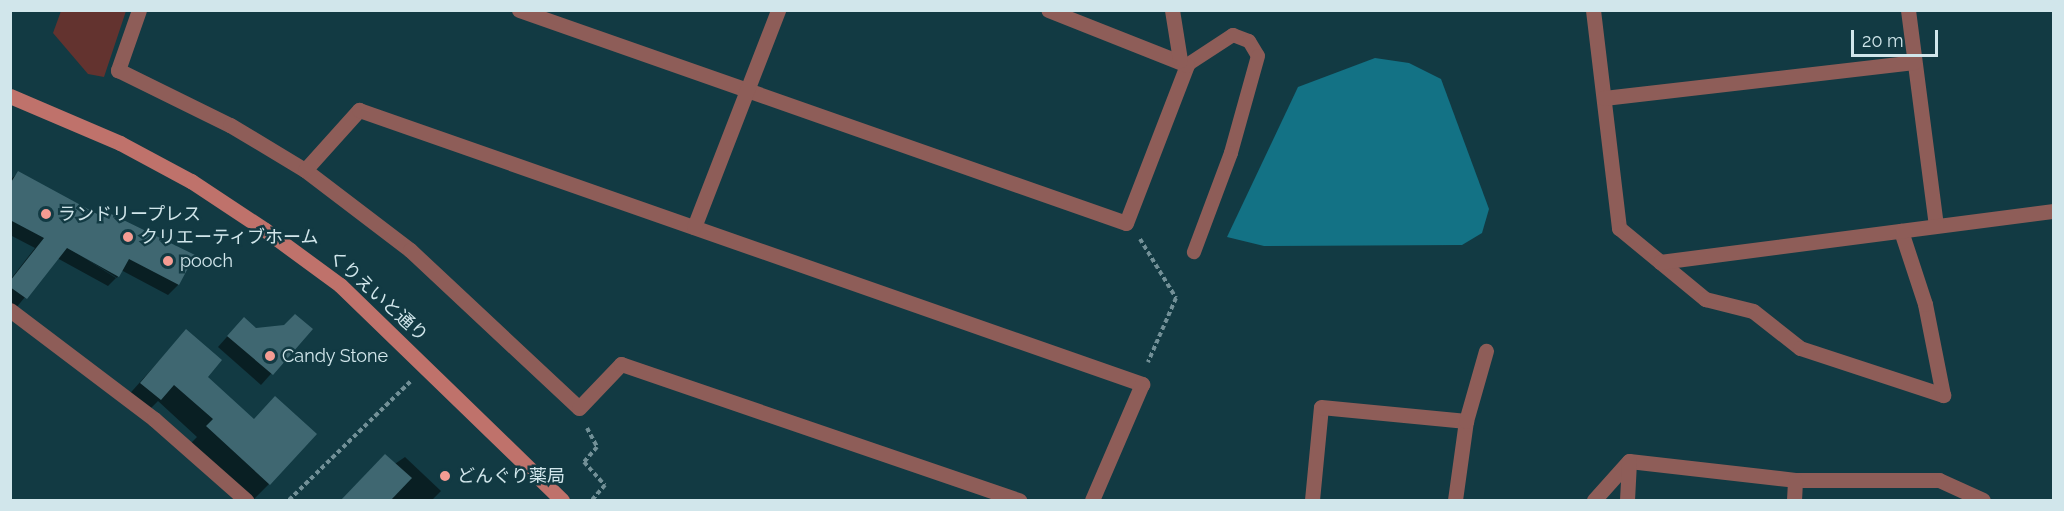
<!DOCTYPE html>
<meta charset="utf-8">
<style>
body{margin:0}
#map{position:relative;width:2064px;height:511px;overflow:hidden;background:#123a43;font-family:Raleway,"Noto Sans JP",sans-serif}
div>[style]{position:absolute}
.green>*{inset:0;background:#63332f}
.water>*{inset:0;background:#137285}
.shadow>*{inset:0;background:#0007}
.building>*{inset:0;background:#3f6771}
.path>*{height:4px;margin-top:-2px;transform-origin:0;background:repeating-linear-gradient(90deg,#729097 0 4.5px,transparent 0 7.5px)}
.lane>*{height:14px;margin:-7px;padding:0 7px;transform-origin:7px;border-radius:7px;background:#8e5d58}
.street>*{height:15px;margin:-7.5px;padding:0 7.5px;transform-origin:7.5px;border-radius:7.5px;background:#8e5d58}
.secondary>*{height:15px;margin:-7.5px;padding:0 7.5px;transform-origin:7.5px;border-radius:7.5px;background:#bf726b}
.dots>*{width:16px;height:16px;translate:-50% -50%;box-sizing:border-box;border:3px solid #123a43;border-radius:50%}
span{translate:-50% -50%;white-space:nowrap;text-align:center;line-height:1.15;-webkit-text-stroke:5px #123a43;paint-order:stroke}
.poi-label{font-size:18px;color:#d1e6eb}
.left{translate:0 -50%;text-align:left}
.street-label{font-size:18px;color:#d1e6eb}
.frame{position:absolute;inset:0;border:12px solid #d1e6eb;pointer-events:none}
.scale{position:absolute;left:1851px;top:30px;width:87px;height:27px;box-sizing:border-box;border:3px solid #d1e6eb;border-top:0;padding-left:8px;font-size:18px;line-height:21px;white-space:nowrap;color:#d1e6eb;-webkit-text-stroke:4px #123a43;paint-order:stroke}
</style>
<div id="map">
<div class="green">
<div style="clip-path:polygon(61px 11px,126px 11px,104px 77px,88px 74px,53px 33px)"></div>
</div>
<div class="water">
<div style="clip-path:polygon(1375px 58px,1409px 63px,1441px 79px,1489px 209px,1482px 233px,1462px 245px,1264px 246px,1227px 237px,1298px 87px)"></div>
</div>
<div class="shadow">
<div style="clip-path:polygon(18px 173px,98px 216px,193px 256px,178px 285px,168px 295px,121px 270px,117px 278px,61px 243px,116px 278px,108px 286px,57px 258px,16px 308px,10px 304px,10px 280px,35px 248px,10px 235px,10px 180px)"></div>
<div style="clip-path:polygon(311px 329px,261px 385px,218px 347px,233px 330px)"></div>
<div style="clip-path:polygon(186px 331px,206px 377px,253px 420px,269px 484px,253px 500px,190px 444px,197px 437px,158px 401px,143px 416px,124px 400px)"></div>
<div style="clip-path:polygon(405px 457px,441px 491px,432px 500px,342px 500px)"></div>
</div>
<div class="building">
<div style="clip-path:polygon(18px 171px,99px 215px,103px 210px,195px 255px,179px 285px,129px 259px,119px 277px,67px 248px,27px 299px,10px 287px,10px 281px,44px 238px,10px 220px,10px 184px)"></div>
<div style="clip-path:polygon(295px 314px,313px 329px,273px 375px,227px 336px,244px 317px,256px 328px,284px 325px)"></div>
<div style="clip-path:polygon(186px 329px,222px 360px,208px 377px,254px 419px,275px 396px,317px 434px,270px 485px,206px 426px,213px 419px,174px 385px,161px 400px,140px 383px)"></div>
<div style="clip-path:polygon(385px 454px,412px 478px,390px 501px,340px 501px)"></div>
</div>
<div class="path">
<div style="left:1140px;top:239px;width:69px;rotate:58.6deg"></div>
<div style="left:1176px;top:298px;width:70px;rotate:113.6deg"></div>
<div style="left:587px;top:428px;width:21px;rotate:62deg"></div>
<div style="left:597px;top:447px;width:20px;rotate:131deg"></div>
<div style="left:584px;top:462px;width:31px;rotate:48deg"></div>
<div style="left:605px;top:485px;width:20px;rotate:131deg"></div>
<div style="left:289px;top:500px;width:170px;rotate:-44.3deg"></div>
</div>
<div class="lane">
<div style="left:1187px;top:65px;width:55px;rotate:-33.1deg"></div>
<div style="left:1233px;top:35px;width:17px;rotate:21deg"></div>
<div style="left:1249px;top:41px;width:17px;rotate:59deg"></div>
<div style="left:1258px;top:56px;width:101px;rotate:105.6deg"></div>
<div style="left:1231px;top:153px;width:106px;rotate:110.5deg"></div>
</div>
<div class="street">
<div style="left:139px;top:10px;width:64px;rotate:109.3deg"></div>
<div style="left:118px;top:70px;width:125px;rotate:26.2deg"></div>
<div style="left:230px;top:125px;width:87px;rotate:31deg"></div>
<div style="left:305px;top:170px;width:132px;rotate:37.3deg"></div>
<div style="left:410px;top:250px;width:231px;rotate:43.1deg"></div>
<div style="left:579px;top:408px;width:61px;rotate:-46.3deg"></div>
<div style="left:621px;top:364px;width:421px;rotate:18.9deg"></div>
<div style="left:519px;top:10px;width:643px;rotate:19.34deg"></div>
<div style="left:1126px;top:223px;width:169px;rotate:-68.9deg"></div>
<div style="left:1187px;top:65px;width:149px;rotate:-158.4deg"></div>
<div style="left:1172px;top:10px;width:51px;rotate:80.9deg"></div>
<div style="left:1593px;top:10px;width:220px;rotate:83.2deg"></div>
<div style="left:1619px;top:228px;width:112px;rotate:39.5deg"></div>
<div style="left:1705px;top:299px;width:49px;rotate:14deg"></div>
<div style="left:1753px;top:311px;width:60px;rotate:38.2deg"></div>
<div style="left:1800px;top:348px;width:151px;rotate:18.2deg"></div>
<div style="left:1943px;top:395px;width:93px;rotate:-101.2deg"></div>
<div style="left:1925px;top:304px;width:77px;rotate:-108.2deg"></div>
<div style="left:1908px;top:10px;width:217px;rotate:82.6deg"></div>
<div style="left:1604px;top:98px;width:312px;rotate:-6.6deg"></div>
<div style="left:305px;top:170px;width:81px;rotate:-48deg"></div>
<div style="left:359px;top:110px;width:830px;rotate:19.29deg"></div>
<div style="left:1142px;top:384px;width:126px;rotate:113.3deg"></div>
<div style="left:694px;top:227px;width:233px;rotate:-68.8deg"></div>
<div style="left:1660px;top:262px;width:397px;rotate:-7.4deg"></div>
<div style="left:10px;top:310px;width:181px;rotate:37.1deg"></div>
<div style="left:154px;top:419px;width:123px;rotate:41.4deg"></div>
<div style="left:1312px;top:500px;width:93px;rotate:-84.5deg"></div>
<div style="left:1321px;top:407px;width:146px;rotate:5.5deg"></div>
<div style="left:1455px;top:500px;width:80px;rotate:-82.1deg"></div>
<div style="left:1466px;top:421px;width:73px;rotate:-74.1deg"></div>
<div style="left:1594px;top:500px;width:52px;rotate:-48.1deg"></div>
<div style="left:1629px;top:461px;width:167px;rotate:6.5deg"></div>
<div style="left:1795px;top:480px;width:144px"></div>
<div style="left:1939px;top:480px;width:48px;rotate:24.4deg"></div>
<div style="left:1627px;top:500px;width:39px;rotate:-87deg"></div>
<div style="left:1794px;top:500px;width:20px;rotate:-87deg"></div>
</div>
<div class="secondary">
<div style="left:10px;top:96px;width:120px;rotate:23.1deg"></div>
<div style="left:120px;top:143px;width:81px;rotate:28.2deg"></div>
<div style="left:191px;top:181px;width:89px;rotate:33.5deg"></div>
<div style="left:265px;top:230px;width:93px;rotate:36.3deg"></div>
<div style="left:340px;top:285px;width:309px;rotate:44.1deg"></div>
</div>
<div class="dots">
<div style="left:46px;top:214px;background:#f59c93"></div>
<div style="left:128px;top:237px;background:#f59c93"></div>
<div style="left:168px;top:261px;background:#f59c93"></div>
<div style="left:270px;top:356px;background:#f59c93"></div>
<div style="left:445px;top:476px;background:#f59c93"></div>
</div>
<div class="poi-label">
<span class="left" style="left:58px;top:214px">ランドリープレス</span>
<span class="left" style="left:140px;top:237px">クリエーティブホーム</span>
<span class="left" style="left:180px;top:261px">pooch</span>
<span class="left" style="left:282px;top:356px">Candy Stone</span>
<span class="left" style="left:457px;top:476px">どんぐり薬局</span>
</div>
<div class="street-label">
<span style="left:378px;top:296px;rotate:42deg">くりえいと通り</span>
</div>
<div class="frame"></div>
<div class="scale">20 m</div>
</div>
